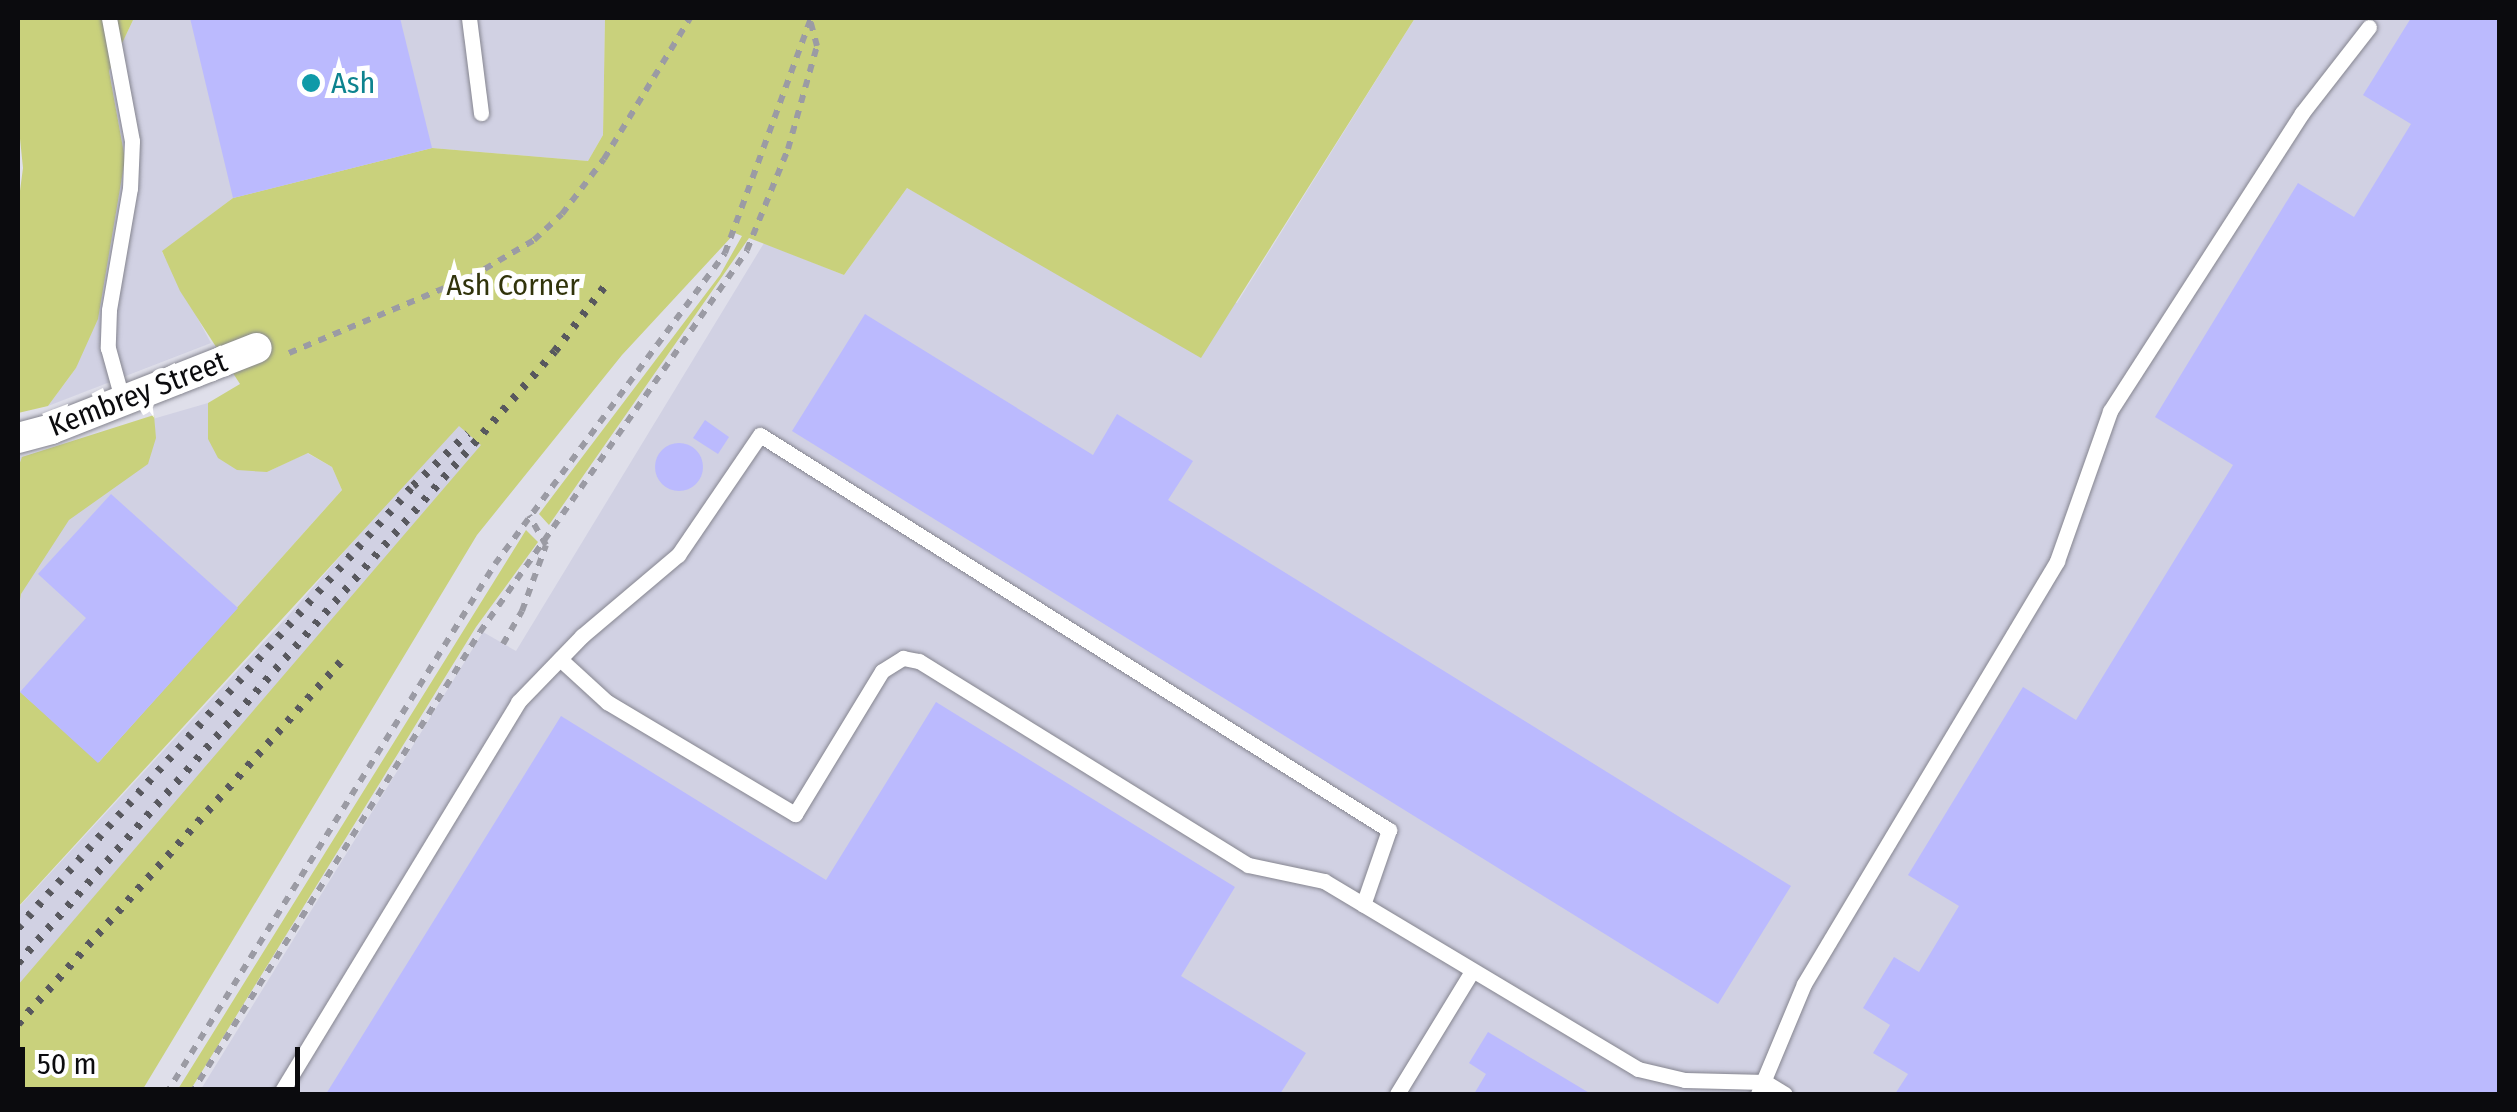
<!DOCTYPE html>
<style>
body{margin:0}
#map{position:relative;width:2517px;height:1112px;overflow:hidden;background:#dfdfea;font-family:"Fira Sans Condensed",sans-serif}
div>[style]{position:absolute}
.built>*{inset:0;background:#d1d1e3}
.green>*{inset:0;background:#c9d17c}
.building>*{inset:0;background:#bbbafe}
.round{border-radius:50%}
.path>*{height:6px;margin-top:-3px;transform-origin:0;background:repeating-linear-gradient(90deg,#9b9ba4 0 8px,transparent 0 16px)}
.roads{filter:drop-shadow(0 0 2px #85858f) drop-shadow(0 0 2px #85858f)}
.lane>*{height:15px;margin:-7.5px;padding:0 7.5px;transform-origin:7.5px;border-radius:7.5px;background:#fff}
.street>*{height:30px;margin:-15px;padding:0 15px;transform-origin:15px;border-radius:15px;background:#fff}
.rail>*{height:8px;margin-top:-4px;transform-origin:0;background:repeating-linear-gradient(90deg,#58585e 0 5px,transparent 0 15px)}
.dots>*{width:28px;height:28px;translate:-50% -50%;box-sizing:border-box;border:5px solid #fff;border-radius:50%}
span{translate:-50% -50%;white-space:nowrap;text-align:center;line-height:1.15;-webkit-text-stroke:10px #fff;paint-order:stroke}
.culture-label{font-size:30px;color:#0d838f}
.left{translate:0 -50%;text-align:left}
.park-label{font-size:30px;color:#31340b}
.street-label{font-size:30px;color:#0b0b0e}
.frame{position:absolute;inset:0;border:20px solid #0b0b0e;pointer-events:none}
.scale{position:absolute;left:20px;top:1047px;width:280px;height:45px;box-sizing:border-box;border:5px solid #0b0b0e;border-top:0;padding-left:12px;font-size:30px;line-height:35px;white-space:nowrap;color:#0b0b0e;-webkit-text-stroke:8px #fff;paint-order:stroke}
</style>
<div id="map">
<div class="built">
<div style="clip-path:polygon(134px 18px,605px 18px,603px 135px,588px 161px,432px 148px,233px 198px,162px 252px,211px 343px,48px 406px,76px 368px,125px 160px,109px 71px)"></div>
<div style="clip-path:polygon(1415px 18px,2499px 18px,2499px 1094px,198px 1094px,483px 632px,516px 651px,764px 243px,844px 275px,907px 188px,987px 233px,1237px 303px)"></div>
<div style="clip-path:polygon(596px 263px,641px 291px,18px 1094px,18px 908px,288px 616px)"></div>
<div style="clip-path:polygon(208px 403px,208px 422px,267px 472px,307px 453px,332px 467px,342px 490px,98px 763px,18px 690px,18px 458px)"></div>
</div>
<div class="green">
<div style="clip-path:polygon(18px 18px,134px 18px,109px 71px,125px 159px,98px 319px,76px 368px,48px 406px,18px 413px,18px 206px,23px 168px,18px 119px)"></div>
<div style="clip-path:polygon(605px 18px,1415px 18px,1201px 358px,907px 188px,844px 275px,749px 238px,549px 525px,539px 514px,720px 275px,742px 236px,735px 233px,622px 355px,477px 535px,140px 1094px,18px 1094px,18px 985px,481px 445px,459px 426px,18px 907px,18px 690px,99px 762px,342px 490px,332px 467px,308px 453px,267px 472px,237px 470px,218px 458px,208px 439px,208px 403px,240px 384px,180px 291px,162px 251px,233px 198px,432px 148px,588px 161px,603px 135px)"></div>
<div style="clip-path:polygon(154px 415px,156px 438px,148px 464px,69px 520px,21px 594px,18px 610px,18px 468px,22px 457px)"></div>
<div style="clip-path:polygon(526px 530px,538px 542px,476px 627px,188px 1094px,175px 1094px)"></div>
</div>
<div class="building">
<div style="clip-path:polygon(190px 18px,400px 18px,432px 148px,233px 198px)"></div>
<div style="clip-path:polygon(2411px 18px,2500px 18px,2500px 1094px,1895px 1094px,1908px 1074px,1873px 1053px,1890px 1025px,1863px 1008px,1894px 957px,1919px 972px,1959px 906px,1908px 875px,2023px 687px,2076px 720px,2233px 465px,2155px 417px,2298px 183px,2354px 217px,2411px 124px,2363px 95px)"></div>
<div style="clip-path:polygon(865px 314px,1093px 455px,1117px 414px,1193px 461px,1168px 500px,1791px 886px,1718px 1004px,792px 431px)"></div>
<div style="clip-path:polygon(705px 420px,729px 437px,718px 454px,693px 438px)"></div>
<div class="round" style="left:655px;top:443px;width:48px;height:48px"></div>
<div style="clip-path:polygon(111px 494px,238px 608px,98px 763px,20px 692px,86px 618px,38px 574px)"></div>
<div style="clip-path:polygon(936px 702px,1235px 887px,1181px 976px,1306px 1053px,1280px 1094px,326px 1094px,561px 716px,826px 880px)"></div>
<div style="clip-path:polygon(1488px 1032px,1591px 1094px,1474px 1094px,1486px 1074px,1469px 1063px)"></div>
</div>
<div class="path">
<div style="left:289px;top:353px;width:197px;rotate:-22.7deg"></div>
<div style="left:471px;top:277px;width:73px;rotate:-30.4deg"></div>
<div style="left:534px;top:240px;width:38px;rotate:-43deg"></div>
<div style="left:562px;top:214px;width:69px;rotate:-52.6deg"></div>
<div style="left:604px;top:159px;width:165px;rotate:-58.6deg"></div>
<div style="left:503px;top:644px;width:38px;rotate:-60deg"></div>
<div style="left:522px;top:611px;width:70px;rotate:-70deg"></div>
<div style="left:546px;top:545px;width:34px;rotate:-120deg"></div>
<div style="left:166px;top:1094px;width:624px;rotate:-58.17deg"></div>
<div style="left:495px;top:564px;width:387px;rotate:-53.5deg"></div>
<div style="left:725px;top:253px;width:250px;rotate:-69.9deg"></div>
<div style="left:191px;top:1094px;width:545px;rotate:-57.97deg"></div>
<div style="left:480px;top:632px;width:466px;rotate:-55deg"></div>
<div style="left:747px;top:250px;width:109px;rotate:-67.9deg"></div>
<div style="left:788px;top:149px;width:107px;rotate:-74.3deg"></div>
<div style="left:817px;top:46px;width:24px;rotate:-105deg"></div>
</div>
<div class="roads">
<div class="lane">
<div style="left:109px;top:18px;width:125px;rotate:79.4deg"></div>
<div style="left:132px;top:141px;width:47px;rotate:92.4deg"></div>
<div style="left:130px;top:188px;width:124px;rotate:99.8deg"></div>
<div style="left:109px;top:310px;width:38px;rotate:92deg"></div>
<div style="left:108px;top:348px;width:56px;rotate:74.5deg"></div>
<div style="left:469px;top:18px;width:96px;rotate:82.8deg"></div>
<div style="left:560px;top:659px;width:64px;rotate:42.5deg"></div>
<div style="left:607px;top:702px;width:219px;rotate:30.8deg"></div>
<div style="left:795px;top:814px;width:167px;rotate:-58.7deg"></div>
<div style="left:882px;top:671px;width:25px;rotate:-32deg"></div>
<div style="left:903px;top:658px;width:16px;rotate:11deg"></div>
<div style="left:919px;top:661px;width:387px;rotate:31.8deg"></div>
<div style="left:1248px;top:865px;width:78px;rotate:11.9deg"></div>
<div style="left:1324px;top:881px;width:366px;rotate:30.9deg"></div>
<div style="left:1638px;top:1069px;width:48px;rotate:13.2deg"></div>
<div style="left:1685px;top:1080px;width:80px;rotate:1.4deg"></div>
<div style="left:1765px;top:1082px;width:23px;rotate:31deg"></div>
<div style="left:280px;top:1094px;width:459px;rotate:-58.7deg"></div>
<div style="left:518px;top:702px;width:92px;rotate:-45.9deg"></div>
<div style="left:582px;top:636px;width:126px;rotate:-40.2deg"></div>
<div style="left:678px;top:555px;width:145px;rotate:-55.7deg"></div>
<div style="left:760px;top:435px;width:743px;rotate:32.13deg"></div>
<div style="left:1389px;top:830px;width:79px;rotate:109.1deg"></div>
<div style="left:1397px;top:1094px;width:142px;rotate:-58.6deg"></div>
<div style="left:1758px;top:1094px;width:119px;rotate:-67.3deg"></div>
<div style="left:1804px;top:984px;width:493px;rotate:-59.1deg"></div>
<div style="left:2057px;top:561px;width:159px;rotate:-70.5deg"></div>
<div style="left:2110px;top:411px;width:354px;rotate:-57.2deg"></div>
<div style="left:2302px;top:113px;width:109px;rotate:-52.1deg"></div>
</div>
<div class="street">
<div style="left:18px;top:438px;width:34px;rotate:-15deg"></div>
<div style="left:51px;top:429px;width:221px;rotate:-21.5deg"></div>
</div>
</div>
<div class="rail">
<div style="left:18px;top:928px;width:593px;rotate:-48.21deg"></div>
<div style="left:413px;top:486px;width:76px;rotate:-43.9deg"></div>
<div style="left:18px;top:963px;width:814px;rotate:-48.73deg"></div>
<div style="left:555px;top:351px;width:82px;rotate:-52.4deg"></div>
<div style="left:18px;top:1024px;width:485px;rotate:-48.3deg"></div>
</div>
<div class="dots">
<div style="left:311px;top:83px;background:#0f9aa8"></div>
</div>
<div class="culture-label">
<span class="left" style="left:331px;top:83px">Ash</span>
</div>
<div class="park-label">
<span style="left:513px;top:285px">Ash Corner</span>
</div>
<div class="street-label">
<span style="left:138px;top:394px;rotate:-21deg">Kembrey Street</span>
</div>
<div class="frame"></div>
<div class="scale">50 m</div>
</div>
